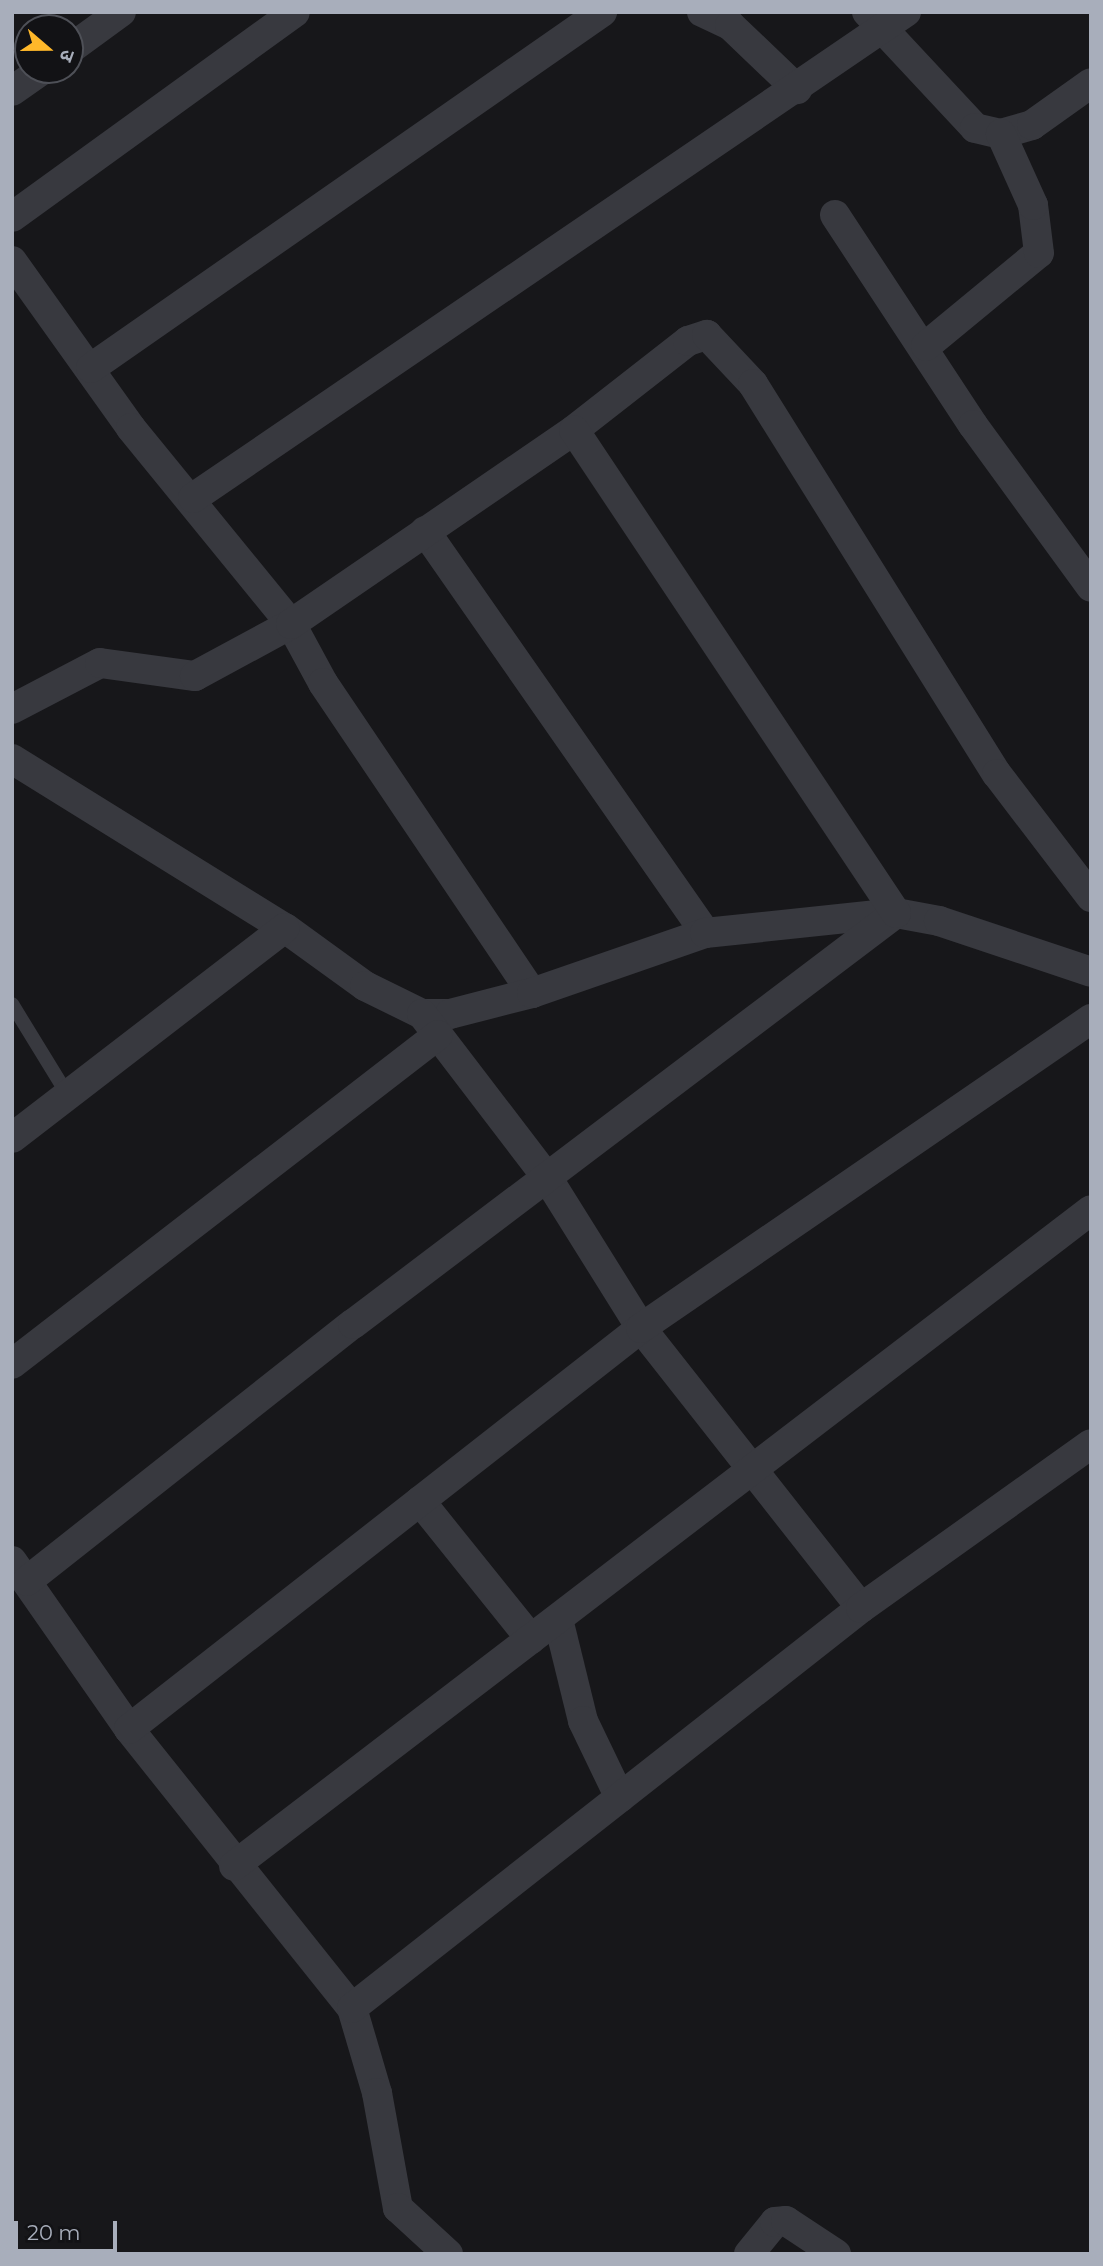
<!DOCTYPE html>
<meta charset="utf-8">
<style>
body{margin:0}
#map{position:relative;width:1103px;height:2266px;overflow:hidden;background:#17171a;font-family:Montserrat,"Noto Sans Devanagari",sans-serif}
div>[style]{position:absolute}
.lane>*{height:14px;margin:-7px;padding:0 7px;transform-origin:7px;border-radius:7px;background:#38393f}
.street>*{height:30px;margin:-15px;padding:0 15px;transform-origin:15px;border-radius:15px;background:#38393f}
span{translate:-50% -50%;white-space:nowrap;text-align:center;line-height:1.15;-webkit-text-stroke:5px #121215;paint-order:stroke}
.frame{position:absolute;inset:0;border:14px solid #a8aebb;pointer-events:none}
.north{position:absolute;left:14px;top:14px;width:70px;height:70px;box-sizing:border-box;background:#121215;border:2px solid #4e5057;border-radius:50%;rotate:110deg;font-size:19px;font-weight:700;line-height:28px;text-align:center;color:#a8aebb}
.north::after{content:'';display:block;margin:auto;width:24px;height:32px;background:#ffb82a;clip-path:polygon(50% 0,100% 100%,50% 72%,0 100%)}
.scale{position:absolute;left:14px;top:2221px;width:103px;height:32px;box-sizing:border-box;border:4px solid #a8aebb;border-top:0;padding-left:9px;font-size:21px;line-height:24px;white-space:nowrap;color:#a8aebb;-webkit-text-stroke:5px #121215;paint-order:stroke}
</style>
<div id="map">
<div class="lane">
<div style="left:12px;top:1004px;width:109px;rotate:58.5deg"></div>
</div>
<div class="street">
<div style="left:702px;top:12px;width:31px;rotate:25deg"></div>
<div style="left:730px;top:25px;width:93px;rotate:43.7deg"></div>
<div style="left:867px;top:12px;width:158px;rotate:47deg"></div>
<div style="left:975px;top:128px;width:27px;rotate:13deg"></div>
<div style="left:1001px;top:134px;width:32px;rotate:-16deg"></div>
<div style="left:1032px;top:125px;width:72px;rotate:-35.4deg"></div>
<div style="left:70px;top:49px;width:63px;rotate:-36deg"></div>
<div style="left:12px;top:91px;width:37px;rotate:-35deg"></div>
<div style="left:835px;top:215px;width:251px;rotate:56.7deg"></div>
<div style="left:973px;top:425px;width:200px;rotate:53.9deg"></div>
<div style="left:12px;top:217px;width:349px;rotate:-35.9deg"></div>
<div style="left:12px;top:261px;width:205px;rotate:54.5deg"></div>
<div style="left:131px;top:428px;width:253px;rotate:50.8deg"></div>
<div style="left:291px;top:624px;width:67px;rotate:61.5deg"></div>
<div style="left:323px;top:683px;width:374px;rotate:56deg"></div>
<div style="left:926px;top:346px;width:146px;rotate:-39.5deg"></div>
<div style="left:1039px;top:253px;width:48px;rotate:-97.1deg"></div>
<div style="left:1033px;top:205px;width:78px;rotate:-114.3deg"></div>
<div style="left:91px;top:368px;width:623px;rotate:-34.86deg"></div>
<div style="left:193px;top:498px;width:863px;rotate:-34.28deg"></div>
<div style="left:425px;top:531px;width:490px;rotate:55.1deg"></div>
<div style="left:12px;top:709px;width:99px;rotate:-27.6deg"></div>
<div style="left:100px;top:663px;width:96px;rotate:7.8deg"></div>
<div style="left:195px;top:676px;width:109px;rotate:-28.4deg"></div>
<div style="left:291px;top:624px;width:343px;rotate:-34.4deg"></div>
<div style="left:574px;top:430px;width:145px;rotate:-38deg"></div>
<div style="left:688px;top:341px;width:20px;rotate:-18deg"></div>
<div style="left:707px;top:335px;width:67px;rotate:46.8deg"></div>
<div style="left:753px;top:384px;width:460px;rotate:58deg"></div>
<div style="left:997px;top:774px;width:155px;rotate:52.6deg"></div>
<div style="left:12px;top:759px;width:321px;rotate:31.8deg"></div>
<div style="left:285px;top:928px;width:99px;rotate:35.9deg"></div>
<div style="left:365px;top:986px;width:64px;rotate:26.2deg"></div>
<div style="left:422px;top:1014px;width:28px"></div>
<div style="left:450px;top:1014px;width:85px;rotate:-14.4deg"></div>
<div style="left:532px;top:993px;width:183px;rotate:-19.1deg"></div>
<div style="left:705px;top:933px;width:192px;rotate:-6deg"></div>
<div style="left:896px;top:913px;width:44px;rotate:10.5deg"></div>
<div style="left:939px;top:921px;width:160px;rotate:18.5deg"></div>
<div style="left:422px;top:1014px;width:208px;rotate:52.6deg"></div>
<div style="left:548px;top:1179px;width:176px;rotate:58deg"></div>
<div style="left:641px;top:1328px;width:356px;rotate:51.8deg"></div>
<div style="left:12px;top:1138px;width:344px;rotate:-37.6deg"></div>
<div style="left:12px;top:1364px;width:538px;rotate:-37.68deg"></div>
<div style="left:420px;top:1501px;width:177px;rotate:51.2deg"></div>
<div style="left:12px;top:1561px;width:205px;rotate:55.1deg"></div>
<div style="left:129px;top:1729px;width:357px;rotate:51.4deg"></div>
<div style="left:352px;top:2008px;width:89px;rotate:73.6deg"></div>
<div style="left:377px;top:2093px;width:117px;rotate:79.7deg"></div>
<div style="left:398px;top:2208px;width:68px;rotate:42.6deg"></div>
<div style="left:27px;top:1581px;width:415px;rotate:-38.3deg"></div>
<div style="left:353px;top:1324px;width:681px;rotate:-37.12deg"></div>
<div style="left:896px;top:913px;width:580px;rotate:-123.69deg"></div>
<div style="left:558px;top:1619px;width:105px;rotate:76.2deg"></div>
<div style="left:583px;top:1721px;width:85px;rotate:64.3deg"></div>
<div style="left:129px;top:1729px;width:650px;rotate:-38.07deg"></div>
<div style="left:641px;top:1328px;width:546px;rotate:-34.48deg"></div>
<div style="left:234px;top:1866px;width:1079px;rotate:-37.43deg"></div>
<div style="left:352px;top:2008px;width:647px;rotate:-38.16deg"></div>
<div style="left:861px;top:1608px;width:282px;rotate:-35.5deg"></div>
<div style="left:749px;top:2254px;width:41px;rotate:-50.9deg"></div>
<div style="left:775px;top:2222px;width:11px;rotate:-5deg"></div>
<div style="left:786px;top:2221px;width:60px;rotate:33.4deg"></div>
</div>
<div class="frame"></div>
<div class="north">उ</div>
<div class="scale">20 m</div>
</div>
